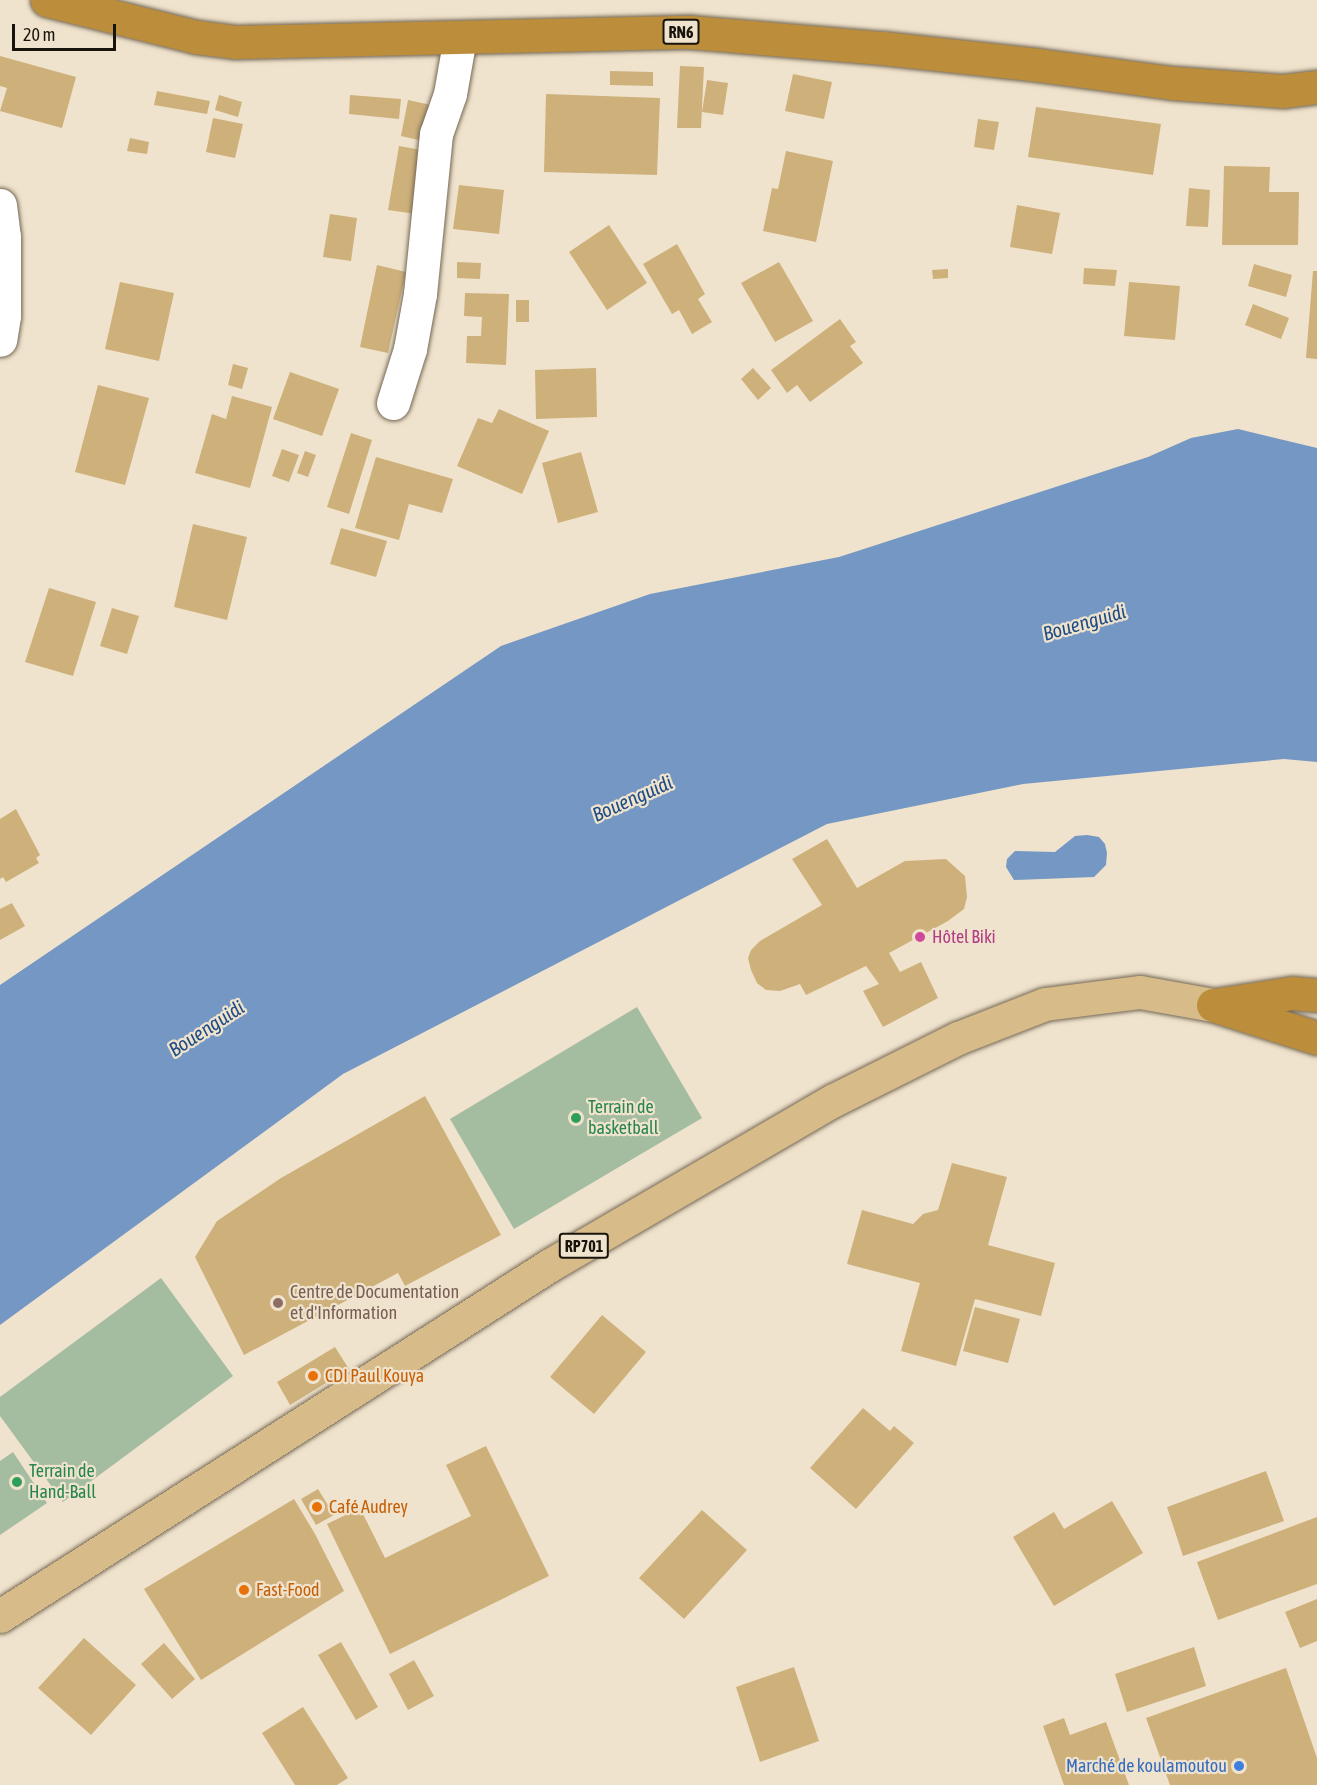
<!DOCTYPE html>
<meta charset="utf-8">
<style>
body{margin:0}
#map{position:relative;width:1317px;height:1785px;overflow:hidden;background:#f0e3cd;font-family:"Asap Condensed",sans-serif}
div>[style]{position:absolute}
.green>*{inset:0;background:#a4bca0}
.water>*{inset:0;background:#7597c4}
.building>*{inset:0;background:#ceb07b}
.roads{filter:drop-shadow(0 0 2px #746855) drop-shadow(0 0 2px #746855)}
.minor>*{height:33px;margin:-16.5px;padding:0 16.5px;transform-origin:16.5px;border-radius:16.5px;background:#fff}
.major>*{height:33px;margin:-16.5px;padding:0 16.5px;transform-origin:16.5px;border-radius:16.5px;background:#d7bb89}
.highway>*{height:33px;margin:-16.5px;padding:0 16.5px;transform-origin:16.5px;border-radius:16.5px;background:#bc8e3b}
.dots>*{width:16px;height:16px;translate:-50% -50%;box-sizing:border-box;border:3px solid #f0e3cd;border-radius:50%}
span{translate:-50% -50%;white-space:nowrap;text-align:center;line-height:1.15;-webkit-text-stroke:4.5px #f0e3cd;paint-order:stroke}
.shield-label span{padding:2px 4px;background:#f0e3cd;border:2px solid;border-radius:4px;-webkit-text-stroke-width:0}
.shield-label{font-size:16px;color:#18140c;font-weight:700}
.hotel-label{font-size:18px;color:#b23c85}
.left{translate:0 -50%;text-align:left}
.leisure-label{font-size:18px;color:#27864d}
.education-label{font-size:18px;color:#785e54}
.food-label{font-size:18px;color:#c56008}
.shop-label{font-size:18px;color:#366cbe}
.right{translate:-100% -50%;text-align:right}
.water-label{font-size:20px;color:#1e4d86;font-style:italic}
.scale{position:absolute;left:12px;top:24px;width:104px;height:27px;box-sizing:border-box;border:3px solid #18140c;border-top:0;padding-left:8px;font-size:18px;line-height:21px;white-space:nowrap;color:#18140c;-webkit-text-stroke:4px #f0e3cd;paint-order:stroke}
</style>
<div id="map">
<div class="green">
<div style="clip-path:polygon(637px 1007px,702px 1118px,514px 1229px,450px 1119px)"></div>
<div style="clip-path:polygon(161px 1278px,233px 1376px,63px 1502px,0 1416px,0 1397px)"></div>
<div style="clip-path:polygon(13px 1452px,47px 1503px,0 1535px,0 1461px)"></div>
</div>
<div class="water">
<div style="clip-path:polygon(1238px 429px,1317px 448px,1317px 762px,1284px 759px,1023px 784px,827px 824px,343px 1074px,0 1325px,0 985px,501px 646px,650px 594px,839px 557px,1148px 457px,1191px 438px)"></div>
<div style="clip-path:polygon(1087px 835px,1099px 837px,1105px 844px,1107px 853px,1106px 865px,1094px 877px,1014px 880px,1006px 867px,1007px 859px,1015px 851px,1055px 852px,1075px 836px)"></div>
</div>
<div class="building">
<div style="clip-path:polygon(0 56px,76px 77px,62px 128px,0 111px,7px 88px,0 86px)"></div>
<div style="clip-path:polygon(680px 66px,704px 67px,701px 128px,677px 128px)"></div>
<div style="clip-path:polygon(610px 71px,653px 72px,653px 86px,610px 85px)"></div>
<div style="clip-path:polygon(793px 74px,832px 82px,824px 119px,785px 111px)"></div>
<div style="clip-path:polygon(707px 80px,728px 83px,723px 115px,702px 112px)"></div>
<div style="clip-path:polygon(157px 91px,210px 101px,207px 114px,154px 105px)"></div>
<div style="clip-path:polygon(546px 94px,660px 98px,657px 175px,544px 172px)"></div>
<div style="clip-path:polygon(219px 95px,242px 102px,238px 117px,215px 110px)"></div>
<div style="clip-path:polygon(350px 95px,401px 99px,399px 119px,349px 114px)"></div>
<div style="clip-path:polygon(408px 100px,431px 105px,423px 141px,401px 136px)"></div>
<div style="clip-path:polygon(1036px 107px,1161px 124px,1153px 175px,1028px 157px)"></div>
<div style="clip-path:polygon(213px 118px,243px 124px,235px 158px,206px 152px)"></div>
<div style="clip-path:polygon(978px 119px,999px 122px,994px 150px,974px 147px)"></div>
<div style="clip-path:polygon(130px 138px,149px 142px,147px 154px,127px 151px)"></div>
<div style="clip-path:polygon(399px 146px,427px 151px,416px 214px,388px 210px)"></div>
<div style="clip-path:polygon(786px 151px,833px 161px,816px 242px,763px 231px,772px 188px,778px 189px)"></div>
<div style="clip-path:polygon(1224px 166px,1270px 167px,1269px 192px,1299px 192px,1298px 245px,1222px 245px)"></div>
<div style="clip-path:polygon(459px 185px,504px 190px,499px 234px,453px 229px)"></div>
<div style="clip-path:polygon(1189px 188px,1210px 190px,1208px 227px,1186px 226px)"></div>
<div style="clip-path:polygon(1017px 205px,1060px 213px,1052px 254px,1010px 247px)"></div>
<div style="clip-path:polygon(330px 214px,357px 218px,351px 261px,323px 257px)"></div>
<div style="clip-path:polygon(609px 225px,647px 283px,607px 310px,569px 252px)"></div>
<div style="clip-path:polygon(677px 244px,705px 294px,698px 299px,712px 322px,692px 334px,679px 310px,672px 314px,643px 264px)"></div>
<div style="clip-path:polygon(457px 262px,481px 263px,480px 279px,457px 278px)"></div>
<div style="clip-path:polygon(779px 262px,813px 321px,775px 342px,741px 283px)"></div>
<div style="clip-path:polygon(1254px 264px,1292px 275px,1286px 297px,1248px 286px)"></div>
<div style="clip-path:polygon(377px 265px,406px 272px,388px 353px,360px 347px)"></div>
<div style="clip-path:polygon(1084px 268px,1117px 270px,1115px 286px,1083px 284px)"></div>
<div style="clip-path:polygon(948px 269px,948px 278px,933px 279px,932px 270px)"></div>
<div style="clip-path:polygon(1313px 271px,1317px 271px,1317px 359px,1306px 358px)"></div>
<div style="clip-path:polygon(120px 282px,174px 293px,159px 361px,105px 349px)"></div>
<div style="clip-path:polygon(1129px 282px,1180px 286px,1175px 340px,1124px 336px)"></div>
<div style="clip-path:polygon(465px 293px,509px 294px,506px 365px,466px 363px,467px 336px,481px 336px,482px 317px,464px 316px)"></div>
<div style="clip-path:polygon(516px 300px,529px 300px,529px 322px,516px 322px)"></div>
<div style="clip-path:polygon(1253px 304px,1289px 318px,1281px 339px,1245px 325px)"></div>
<div style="clip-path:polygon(840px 319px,856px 342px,850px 346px,863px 363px,810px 402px,797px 385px,787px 393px,771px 370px)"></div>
<div style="clip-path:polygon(233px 364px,248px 368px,242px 389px,228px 385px)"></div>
<div style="clip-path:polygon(596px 368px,597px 417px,536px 419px,535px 370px)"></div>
<div style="clip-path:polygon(753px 368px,771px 388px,758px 400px,741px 379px)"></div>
<div style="clip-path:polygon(290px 372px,339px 389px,322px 436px,273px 419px)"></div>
<div style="clip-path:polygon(98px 385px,149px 398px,125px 485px,75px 472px)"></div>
<div style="clip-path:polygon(232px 396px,272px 407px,250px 488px,195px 473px,212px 414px,226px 419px)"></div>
<div style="clip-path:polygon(499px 409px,549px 431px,522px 494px,457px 466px,478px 418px,492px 423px)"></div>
<div style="clip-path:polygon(351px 433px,372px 440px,349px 514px,327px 507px)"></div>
<div style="clip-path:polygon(282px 449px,299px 455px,289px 482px,272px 476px)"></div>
<div style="clip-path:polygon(305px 451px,316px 455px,308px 477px,297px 473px)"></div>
<div style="clip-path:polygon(581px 452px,598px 512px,558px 523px,542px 463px)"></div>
<div style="clip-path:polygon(376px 457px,453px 479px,442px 513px,409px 504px,399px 540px,355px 528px)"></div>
<div style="clip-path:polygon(193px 524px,247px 537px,227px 620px,174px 607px)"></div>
<div style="clip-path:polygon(341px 528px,387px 541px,376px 577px,330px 564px)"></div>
<div style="clip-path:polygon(49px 588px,96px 602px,73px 676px,25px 662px)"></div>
<div style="clip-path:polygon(112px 608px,139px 616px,127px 654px,100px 646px)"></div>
<div style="clip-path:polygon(16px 809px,40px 855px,36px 858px,39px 863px,6px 882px,3px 877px,0 879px,0 819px)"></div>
<div style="clip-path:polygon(827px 839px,857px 888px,905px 861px,946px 859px,965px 876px,967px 897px,964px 909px,948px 921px,889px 953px,900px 972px,921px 962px,938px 998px,883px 1027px,863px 991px,879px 984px,866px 966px,806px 995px,800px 984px,780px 991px,766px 990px,757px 983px,751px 970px,748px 958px,751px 950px,760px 941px,822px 905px,792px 859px)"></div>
<div style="clip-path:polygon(12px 903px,25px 926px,0 940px,0 909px)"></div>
<div style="clip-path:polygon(425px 1096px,501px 1235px,405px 1286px,398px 1273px,244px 1355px,195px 1257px,217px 1221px,281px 1178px)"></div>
<div style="clip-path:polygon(952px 1163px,1007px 1177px,988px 1245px,1055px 1263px,1041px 1316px,975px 1299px,956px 1366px,901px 1351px,920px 1283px,847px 1264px,862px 1210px,913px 1224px,923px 1214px,938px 1210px)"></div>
<div style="clip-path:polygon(975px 1307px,1020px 1319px,1008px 1363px,963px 1351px)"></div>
<div style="clip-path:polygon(602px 1315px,646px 1352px,594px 1414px,550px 1377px)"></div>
<div style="clip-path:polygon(335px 1347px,349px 1369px,290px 1405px,277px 1382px)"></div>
<div style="clip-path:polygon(863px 1408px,890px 1431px,894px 1426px,914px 1443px,856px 1509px,810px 1468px)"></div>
<div style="clip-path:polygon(486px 1446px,549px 1576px,390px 1654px,327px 1524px,360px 1508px,385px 1558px,471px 1516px,446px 1465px)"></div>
<div style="clip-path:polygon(1266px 1471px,1284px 1521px,1183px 1556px,1167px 1507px)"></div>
<div style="clip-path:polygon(318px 1489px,334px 1515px,316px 1525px,301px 1499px)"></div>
<div style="clip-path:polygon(294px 1499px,315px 1534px,344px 1591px,201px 1680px,144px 1589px)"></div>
<div style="clip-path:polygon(1112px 1501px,1143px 1553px,1054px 1606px,1013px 1537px,1054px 1512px,1064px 1529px)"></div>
<div style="clip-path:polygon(702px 1510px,747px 1550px,684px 1619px,639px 1578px)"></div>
<div style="clip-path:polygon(1317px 1517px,1317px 1584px,1218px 1620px,1197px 1562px)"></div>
<div style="clip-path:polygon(1317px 1599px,1317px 1641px,1300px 1648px,1285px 1612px)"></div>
<div style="clip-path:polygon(84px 1638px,136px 1685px,91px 1735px,38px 1688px)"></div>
<div style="clip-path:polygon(341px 1642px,378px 1707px,356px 1720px,318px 1655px)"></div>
<div style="clip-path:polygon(164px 1643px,195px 1679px,172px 1699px,141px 1664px)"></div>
<div style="clip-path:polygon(1194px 1647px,1206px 1686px,1127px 1712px,1115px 1674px)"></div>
<div style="clip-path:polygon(414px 1660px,434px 1696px,408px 1710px,389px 1674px)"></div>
<div style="clip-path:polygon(794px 1667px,819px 1741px,760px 1762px,736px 1687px)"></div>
<div style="clip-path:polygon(1286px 1668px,1317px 1758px,1317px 1785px,1170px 1785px,1146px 1718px)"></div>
<div style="clip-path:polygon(303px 1707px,348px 1778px,337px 1785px,295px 1785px,262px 1733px)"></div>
<div style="clip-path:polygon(1064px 1718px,1070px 1735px,1106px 1722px,1129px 1785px,1064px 1785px,1043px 1726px)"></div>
</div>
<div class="roads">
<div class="minor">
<div style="left:0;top:205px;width:31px;rotate:83deg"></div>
<div style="left:4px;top:236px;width:80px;rotate:90deg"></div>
<div style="left:4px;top:316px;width:24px;rotate:99deg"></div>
<div style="left:393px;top:403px;width:57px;rotate:-72.5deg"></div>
<div style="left:410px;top:349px;width:56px;rotate:-79.7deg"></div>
<div style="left:420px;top:294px;width:161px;rotate:-84.3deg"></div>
<div style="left:436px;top:134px;width:42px;rotate:-70.7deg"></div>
<div style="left:450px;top:94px;width:58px;rotate:-80deg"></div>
</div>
<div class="major">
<div style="left:0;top:1616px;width:652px;rotate:-32.55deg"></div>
<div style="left:550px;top:1265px;width:328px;rotate:-30.2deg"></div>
<div style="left:834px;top:1100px;width:139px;rotate:-26.6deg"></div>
<div style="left:958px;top:1038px;width:93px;rotate:-21.3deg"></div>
<div style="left:1045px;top:1004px;width:96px;rotate:-7.2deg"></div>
<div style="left:1140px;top:992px;width:74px;rotate:10.1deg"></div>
</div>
<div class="highway">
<div style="left:47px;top:0;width:154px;rotate:13.9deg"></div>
<div style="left:196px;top:37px;width:39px;rotate:7deg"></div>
<div style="left:235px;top:42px;width:455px;rotate:-1.3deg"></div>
<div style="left:690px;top:32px;width:193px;rotate:4.8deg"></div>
<div style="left:882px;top:48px;width:157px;rotate:6.2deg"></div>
<div style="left:1038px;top:65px;width:136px;rotate:7.6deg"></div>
<div style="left:1173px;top:83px;width:110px;rotate:4.2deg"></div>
<div style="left:1283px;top:91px;width:34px;rotate:-7deg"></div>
<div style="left:1213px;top:1005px;width:109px;rotate:17.6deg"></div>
<div style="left:1215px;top:1005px;width:78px;rotate:-8.9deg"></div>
<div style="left:1292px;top:993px;width:25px;rotate:5deg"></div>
</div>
</div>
<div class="dots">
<div style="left:920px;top:937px;background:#d1479c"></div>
<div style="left:576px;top:1118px;background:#2e9e5b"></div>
<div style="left:278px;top:1303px;background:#8d6e63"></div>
<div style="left:313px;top:1376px;background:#e8710a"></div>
<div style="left:17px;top:1482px;background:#2e9e5b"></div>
<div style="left:317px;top:1507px;background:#e8710a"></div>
<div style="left:244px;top:1590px;background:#e8710a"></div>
<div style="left:1239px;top:1766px;background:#3f7fe0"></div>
</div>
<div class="shield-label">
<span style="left:681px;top:32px">RN6</span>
<span style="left:584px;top:1246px">RP701</span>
</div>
<div class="hotel-label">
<span class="left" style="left:932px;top:937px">Hôtel Biki</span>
</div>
<div class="leisure-label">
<span class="left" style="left:588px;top:1118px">Terrain de<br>basketball</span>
<span class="left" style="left:29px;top:1482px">Terrain de<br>Hand-Ball</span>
</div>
<div class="education-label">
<span class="left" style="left:290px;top:1303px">Centre de Documentation<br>et d'Information</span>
</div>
<div class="food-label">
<span class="left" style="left:325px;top:1376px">CDI Paul Kouya</span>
<span class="left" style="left:329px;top:1507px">Café Audrey</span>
<span class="left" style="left:256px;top:1590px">Fast-Food</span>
</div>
<div class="shop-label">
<span class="right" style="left:1227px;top:1766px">Marché de koulamoutou</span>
</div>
<div class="water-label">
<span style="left:1084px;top:622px;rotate:-16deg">Bouenguidi</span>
<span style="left:632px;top:798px;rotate:-24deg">Bouenguidi</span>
<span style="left:206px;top:1028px;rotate:-33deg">Bouenguidi</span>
</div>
<div class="scale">20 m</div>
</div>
